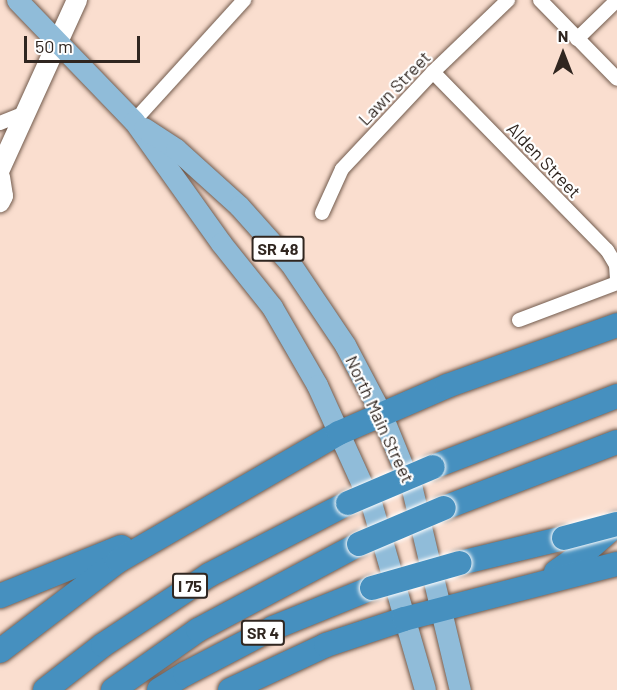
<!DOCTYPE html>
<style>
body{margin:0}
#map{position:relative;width:617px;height:690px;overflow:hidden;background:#fadecf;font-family:Barlow,sans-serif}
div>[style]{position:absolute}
.roads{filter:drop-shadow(0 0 2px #715a4c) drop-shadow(0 0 2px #715a4c)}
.street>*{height:14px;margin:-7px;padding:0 7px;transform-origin:7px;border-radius:7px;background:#fff}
.secondary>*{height:20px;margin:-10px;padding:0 10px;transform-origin:10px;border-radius:10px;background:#fff}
.primary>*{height:21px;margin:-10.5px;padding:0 10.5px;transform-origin:10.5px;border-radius:10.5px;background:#90bcd9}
.highway>*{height:24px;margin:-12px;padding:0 12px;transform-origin:12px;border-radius:12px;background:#4690bf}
.bridges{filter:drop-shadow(0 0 2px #fff) drop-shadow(0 0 2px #fff)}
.highway-bridge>*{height:24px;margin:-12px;padding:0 12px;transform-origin:12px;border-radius:12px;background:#4690bf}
span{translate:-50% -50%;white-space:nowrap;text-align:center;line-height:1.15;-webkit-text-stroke:4.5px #fff;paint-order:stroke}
.shield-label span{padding:2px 4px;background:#fff;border:2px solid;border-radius:4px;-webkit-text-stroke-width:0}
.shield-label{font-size:16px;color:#302620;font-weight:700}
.street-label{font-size:18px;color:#302620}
.north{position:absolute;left:533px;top:24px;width:60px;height:60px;-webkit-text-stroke:4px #fff;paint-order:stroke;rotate:0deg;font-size:16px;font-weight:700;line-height:24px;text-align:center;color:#302620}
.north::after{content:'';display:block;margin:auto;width:21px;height:27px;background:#302620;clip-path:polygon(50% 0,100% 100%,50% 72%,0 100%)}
.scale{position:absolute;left:24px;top:36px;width:116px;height:27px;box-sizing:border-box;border:3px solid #302620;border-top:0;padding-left:8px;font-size:18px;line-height:21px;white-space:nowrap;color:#302620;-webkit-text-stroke:4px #fff;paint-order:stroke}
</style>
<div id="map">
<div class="roads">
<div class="street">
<div style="left:540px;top:0;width:110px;rotate:45.7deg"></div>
<div style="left:577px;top:39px;width:56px;rotate:-44.3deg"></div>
<div style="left:433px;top:72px;width:249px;rotate:45.7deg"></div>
<div style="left:607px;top:250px;width:17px;rotate:59deg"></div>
<div style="left:616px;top:265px;width:14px;rotate:86deg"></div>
<div style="left:134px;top:121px;width:164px;rotate:-47.7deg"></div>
<div style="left:0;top:123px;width:29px;rotate:-22deg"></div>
<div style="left:322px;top:213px;width:48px;rotate:-65.6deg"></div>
<div style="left:342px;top:169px;width:133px;rotate:-46.8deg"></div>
<div style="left:433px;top:72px;width:104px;rotate:-43.8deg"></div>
<div style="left:519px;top:320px;width:105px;rotate:-20.7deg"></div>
</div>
<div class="secondary">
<div style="left:0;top:169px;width:186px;rotate:-65.5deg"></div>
<div style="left:0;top:177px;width:19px;rotate:81deg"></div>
<div style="left:3px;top:196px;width:7px;rotate:117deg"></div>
</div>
<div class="primary">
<div style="left:17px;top:0;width:168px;rotate:46deg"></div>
<div style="left:134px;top:121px;width:150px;rotate:54.5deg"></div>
<div style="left:221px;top:243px;width:82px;rotate:51.4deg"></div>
<div style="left:272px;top:307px;width:90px;rotate:60deg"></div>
<div style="left:317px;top:385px;width:133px;rotate:65.6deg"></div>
<div style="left:372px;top:506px;width:191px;rotate:73.9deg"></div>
<div style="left:144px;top:128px;width:38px;rotate:33deg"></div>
<div style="left:176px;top:149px;width:85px;rotate:42.1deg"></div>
<div style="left:239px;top:206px;width:76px;rotate:48.2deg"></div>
<div style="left:290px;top:263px;width:99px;rotate:56.1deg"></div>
<div style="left:345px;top:345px;width:77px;rotate:62.1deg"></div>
<div style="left:381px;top:413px;width:82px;rotate:67.8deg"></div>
<div style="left:412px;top:489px;width:207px;rotate:76.6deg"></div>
</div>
<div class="highway">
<div style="left:433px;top:467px;width:197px;rotate:-21.1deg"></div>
<div style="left:444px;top:508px;width:185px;rotate:-20.9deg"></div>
<div style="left:460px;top:563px;width:107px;rotate:-13.5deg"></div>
<div style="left:556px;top:572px;width:35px;rotate:-35deg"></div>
<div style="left:585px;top:552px;width:43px;rotate:-41.2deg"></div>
<div style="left:0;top:596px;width:131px;rotate:-22deg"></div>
<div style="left:0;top:651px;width:148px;rotate:-37.3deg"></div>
<div style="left:118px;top:561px;width:255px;rotate:-30.1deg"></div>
<div style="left:339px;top:433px;width:118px;rotate:-23.5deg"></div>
<div style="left:447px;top:386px;width:181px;rotate:-19.7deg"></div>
<div style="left:45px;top:690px;width:73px;rotate:-37.8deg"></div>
<div style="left:103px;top:645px;width:127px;rotate:-33.4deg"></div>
<div style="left:209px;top:575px;width:157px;rotate:-27.4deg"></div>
<div style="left:113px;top:690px;width:104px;rotate:-35.2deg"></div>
<div style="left:198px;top:630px;width:183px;rotate:-28.1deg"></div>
<div style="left:159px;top:690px;width:31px;rotate:-32deg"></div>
<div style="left:185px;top:674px;width:99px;rotate:-27.6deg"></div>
<div style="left:273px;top:628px;width:107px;rotate:-22deg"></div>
<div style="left:230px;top:690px;width:106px;rotate:-25.1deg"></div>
<div style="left:326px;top:645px;width:82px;rotate:-18.4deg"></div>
<div style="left:404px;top:619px;width:220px;rotate:-14.5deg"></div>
</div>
</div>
<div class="bridges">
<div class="highway-bridge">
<div style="left:348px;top:503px;width:92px;rotate:-23deg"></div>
<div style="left:564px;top:538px;width:55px;rotate:-14.8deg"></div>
<div style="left:359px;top:544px;width:92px;rotate:-23deg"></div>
<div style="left:372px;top:588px;width:91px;rotate:-15.9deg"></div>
</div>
</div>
<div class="shield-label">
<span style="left:278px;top:249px">SR 48</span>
<span style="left:190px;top:586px">I 75</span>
<span style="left:263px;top:633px">SR 4</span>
</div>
<div class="street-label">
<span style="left:394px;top:88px;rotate:-46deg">Lawn Street</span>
<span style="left:544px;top:160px;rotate:46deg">Alden Street</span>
<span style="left:380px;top:419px;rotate:65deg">North Main Street</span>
</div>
<div class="north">N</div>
<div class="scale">50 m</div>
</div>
